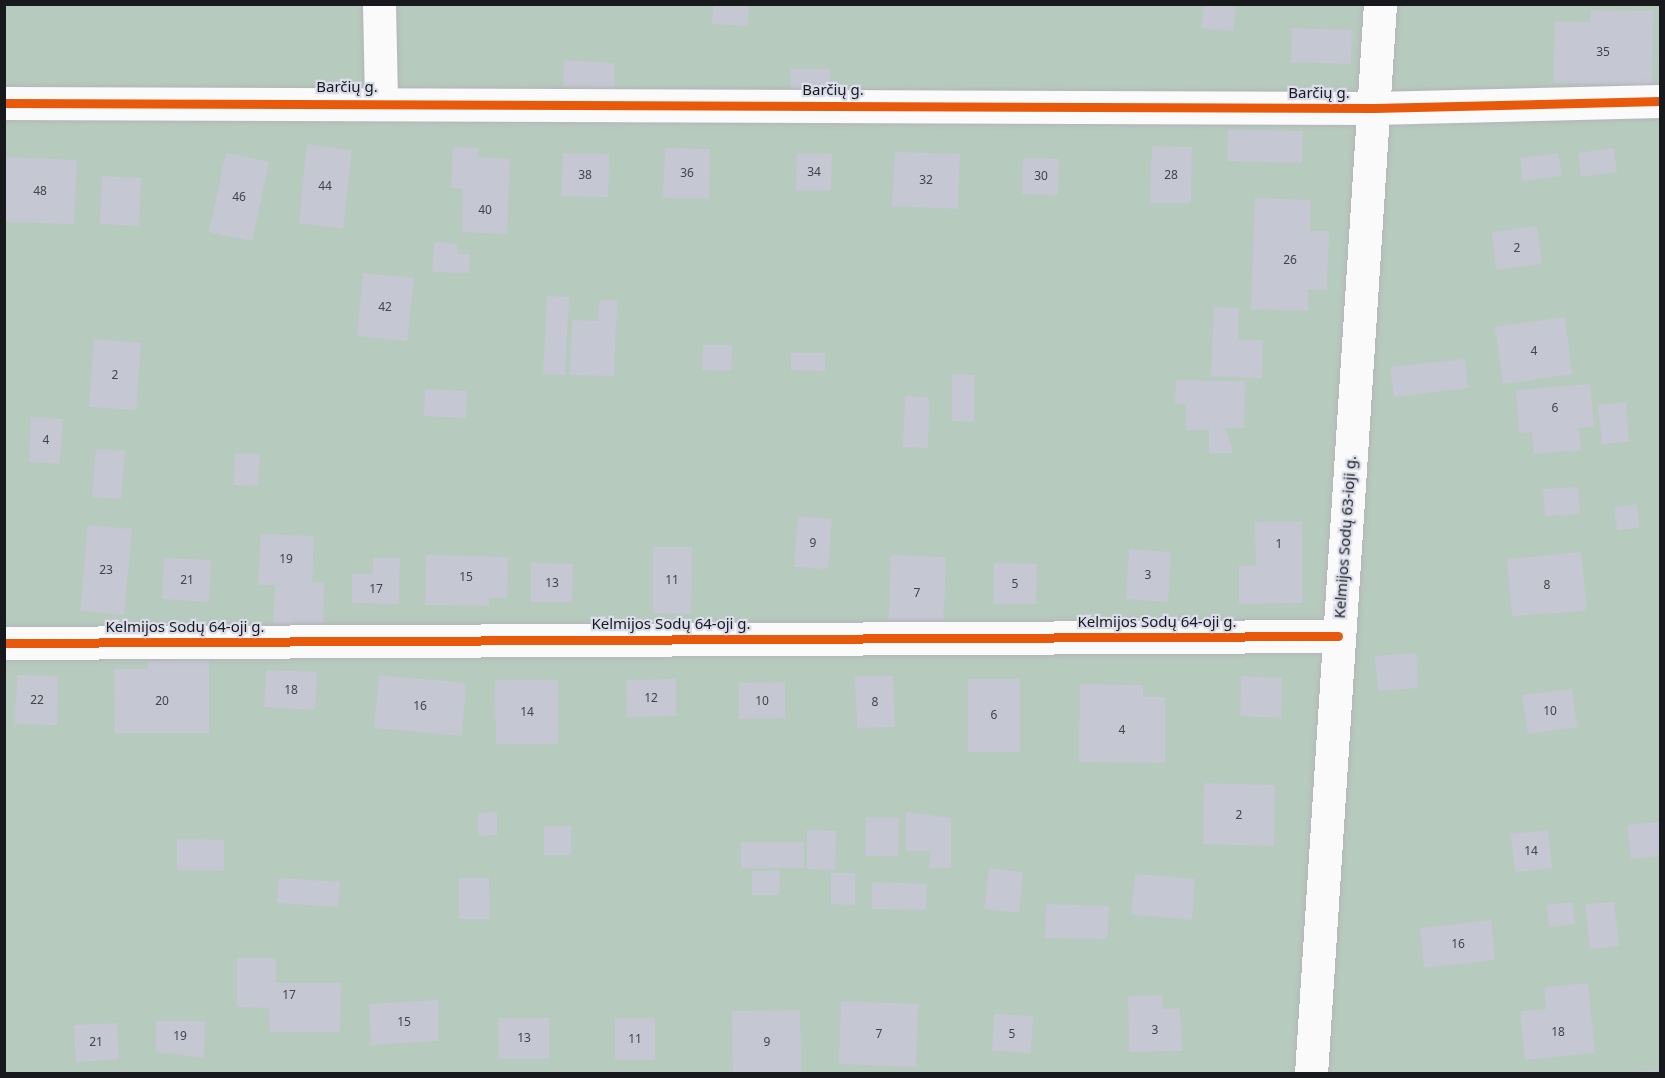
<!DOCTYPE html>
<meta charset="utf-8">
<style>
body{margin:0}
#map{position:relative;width:1665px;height:1078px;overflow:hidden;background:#dee0e6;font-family:"Noto Sans",sans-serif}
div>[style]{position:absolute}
.green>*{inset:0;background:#b7cabe}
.building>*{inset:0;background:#c5c7d2}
.roads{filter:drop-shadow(0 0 2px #b3b5b9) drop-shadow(0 0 2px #b3b5b9)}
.minor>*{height:33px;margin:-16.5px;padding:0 16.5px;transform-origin:16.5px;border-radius:16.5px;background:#fafafb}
.cycleway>*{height:9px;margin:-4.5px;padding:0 4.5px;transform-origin:4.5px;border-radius:4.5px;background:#e8590c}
span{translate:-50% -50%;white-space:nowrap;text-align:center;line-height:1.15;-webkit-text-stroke:4.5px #dbddea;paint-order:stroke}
.number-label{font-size:12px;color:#43444a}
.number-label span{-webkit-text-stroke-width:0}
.street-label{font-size:15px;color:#18191d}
.frame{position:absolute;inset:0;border:6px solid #18191d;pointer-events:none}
</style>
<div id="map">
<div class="green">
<div style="clip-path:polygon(5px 5px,1660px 5px,1660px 1073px,5px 1073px)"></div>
</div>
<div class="building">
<div style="clip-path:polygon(713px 4px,749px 4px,748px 26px,712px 24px)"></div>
<div style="clip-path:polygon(1204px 4px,1236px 4px,1233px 31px,1201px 28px)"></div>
<div style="clip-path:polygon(1591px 10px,1653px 11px,1652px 85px,1553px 83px,1555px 21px,1590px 22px)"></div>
<div style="clip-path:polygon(1292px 28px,1352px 30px,1351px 64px,1291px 62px)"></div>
<div style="clip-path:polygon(1659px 47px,1660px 47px,1660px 66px,1658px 66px)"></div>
<div style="clip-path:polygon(564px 60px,615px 63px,614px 89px,563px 86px)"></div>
<div style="clip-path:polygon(791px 69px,830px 69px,830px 89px,790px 88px)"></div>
<div style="clip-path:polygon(1228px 129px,1303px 131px,1302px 163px,1227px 161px)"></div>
<div style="clip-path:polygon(307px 144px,352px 150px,343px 229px,299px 223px)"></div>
<div style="clip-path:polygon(1152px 146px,1192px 147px,1191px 203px,1150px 203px)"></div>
<div style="clip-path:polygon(453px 147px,478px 148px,478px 157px,510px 159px,507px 234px,462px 232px,463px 189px,451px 188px)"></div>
<div style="clip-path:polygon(665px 148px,710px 149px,709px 199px,663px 198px)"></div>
<div style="clip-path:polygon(1614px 148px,1617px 172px,1581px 177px,1578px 153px)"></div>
<div style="clip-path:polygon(895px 152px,960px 154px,958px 209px,892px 206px)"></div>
<div style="clip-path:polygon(226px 153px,269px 162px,252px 241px,209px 232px)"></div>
<div style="clip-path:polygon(563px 153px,609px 154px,608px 197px,561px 196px)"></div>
<div style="clip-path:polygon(797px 153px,832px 154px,831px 191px,796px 190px)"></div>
<div style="clip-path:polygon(1558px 153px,1562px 176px,1523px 181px,1520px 158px)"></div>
<div style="clip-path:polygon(4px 157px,77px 160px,74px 224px,4px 222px)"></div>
<div style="clip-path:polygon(1023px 158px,1059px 159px,1058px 195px,1022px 194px)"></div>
<div style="clip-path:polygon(102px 176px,141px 178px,139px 226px,100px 224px)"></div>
<div style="clip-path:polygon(1255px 198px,1311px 200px,1310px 231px,1329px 231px,1327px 290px,1308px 289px,1308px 311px,1251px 309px)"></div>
<div style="clip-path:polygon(1537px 226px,1542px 264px,1496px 270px,1492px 232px)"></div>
<div style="clip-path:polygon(434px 242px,457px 244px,457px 254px,470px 254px,469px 273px,432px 272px)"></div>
<div style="clip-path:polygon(363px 273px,414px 278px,407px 341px,357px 336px)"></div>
<div style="clip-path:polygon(547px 296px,569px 297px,565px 375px,543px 374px)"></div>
<div style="clip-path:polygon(600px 300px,617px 300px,614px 376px,570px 375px,572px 320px,598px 321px)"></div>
<div style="clip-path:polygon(1214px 307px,1239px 308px,1238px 340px,1263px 340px,1262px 378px,1211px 376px)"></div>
<div style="clip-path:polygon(1565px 317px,1572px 374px,1503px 384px,1495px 327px)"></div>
<div style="clip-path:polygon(94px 339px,141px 343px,136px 410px,89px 407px)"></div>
<div style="clip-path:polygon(703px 345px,732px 345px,731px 371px,702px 370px)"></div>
<div style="clip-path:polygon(791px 353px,825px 353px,825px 371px,791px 370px)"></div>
<div style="clip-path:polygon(1465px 359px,1468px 388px,1394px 397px,1390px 367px)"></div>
<div style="clip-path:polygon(952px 374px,975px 375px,974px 422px,952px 421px)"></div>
<div style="clip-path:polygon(1176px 380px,1245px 381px,1244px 428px,1226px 428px,1233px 453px,1209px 453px,1209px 430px,1186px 430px,1186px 404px,1175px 404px)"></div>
<div style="clip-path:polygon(1590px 384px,1594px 427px,1579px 428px,1581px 450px,1534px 454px,1532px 432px,1519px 433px,1516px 390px)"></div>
<div style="clip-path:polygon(425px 389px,467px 391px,466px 418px,424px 416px)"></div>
<div style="clip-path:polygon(905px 396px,929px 397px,928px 448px,903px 447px)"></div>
<div style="clip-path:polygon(1626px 402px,1629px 442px,1602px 444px,1598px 405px)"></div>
<div style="clip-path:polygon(31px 417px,63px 419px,60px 464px,29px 462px)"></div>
<div style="clip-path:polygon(96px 449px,125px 451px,121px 499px,92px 497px)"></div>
<div style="clip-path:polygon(235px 453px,260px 454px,258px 486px,234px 485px)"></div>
<div style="clip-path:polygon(1578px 487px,1580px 514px,1545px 516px,1543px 489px)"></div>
<div style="clip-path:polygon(1637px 504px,1640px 528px,1617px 530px,1614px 507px)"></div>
<div style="clip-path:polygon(798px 516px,832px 519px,828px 569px,794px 567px)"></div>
<div style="clip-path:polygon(1302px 521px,1303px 603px,1239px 604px,1239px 566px,1256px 565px,1255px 522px)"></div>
<div style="clip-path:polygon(88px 525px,132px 529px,124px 615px,80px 611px)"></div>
<div style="clip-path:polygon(261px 534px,314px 536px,312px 582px,324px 583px,323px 625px,273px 623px,275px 585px,258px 585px)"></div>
<div style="clip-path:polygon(653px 547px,692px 547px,691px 614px,653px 613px)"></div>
<div style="clip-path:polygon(1129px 549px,1171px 552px,1168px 602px,1126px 599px)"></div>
<div style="clip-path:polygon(1581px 552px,1587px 611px,1512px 616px,1507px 559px)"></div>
<div style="clip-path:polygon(426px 555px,508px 557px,507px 598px,489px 598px,489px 606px,425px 605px)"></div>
<div style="clip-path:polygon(891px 555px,946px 557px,943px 632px,888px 629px)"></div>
<div style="clip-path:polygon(164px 558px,211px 560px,209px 602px,162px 599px)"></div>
<div style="clip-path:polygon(373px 558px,400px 558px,399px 604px,352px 603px,352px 574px,373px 574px)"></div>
<div style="clip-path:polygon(531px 563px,573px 564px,572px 602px,531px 602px)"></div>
<div style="clip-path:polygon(994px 563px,1037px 564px,1036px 604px,993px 604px)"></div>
<div style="clip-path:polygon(1416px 653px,1418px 688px,1378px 691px,1375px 656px)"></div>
<div style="clip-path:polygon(209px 660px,209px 733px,115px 733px,114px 669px,148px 669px,148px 661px)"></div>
<div style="clip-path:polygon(266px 670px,317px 672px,315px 710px,264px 707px)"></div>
<div style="clip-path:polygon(17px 675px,58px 676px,57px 725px,15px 724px)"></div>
<div style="clip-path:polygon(379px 675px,466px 683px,462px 736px,374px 728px)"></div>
<div style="clip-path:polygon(855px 676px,893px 676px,895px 727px,857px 728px)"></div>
<div style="clip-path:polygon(1241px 676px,1282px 678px,1281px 718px,1240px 716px)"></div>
<div style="clip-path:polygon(676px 679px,676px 716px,627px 717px,626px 680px)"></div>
<div style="clip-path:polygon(968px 679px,1020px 679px,1020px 752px,968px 752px)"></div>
<div style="clip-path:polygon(495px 680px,558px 680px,558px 744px,496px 744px)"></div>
<div style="clip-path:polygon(785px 682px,785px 718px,739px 719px,739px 683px)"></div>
<div style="clip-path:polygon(1080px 684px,1143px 685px,1143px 697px,1165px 697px,1165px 763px,1079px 762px)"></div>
<div style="clip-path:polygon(1572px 689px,1577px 727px,1528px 734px,1522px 695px)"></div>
<div style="clip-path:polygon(1204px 783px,1275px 785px,1274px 846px,1203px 844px)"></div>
<div style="clip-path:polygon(497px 812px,497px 835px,478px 836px,478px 813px)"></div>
<div style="clip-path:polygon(906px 812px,951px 818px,951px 868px,930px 868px,930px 851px,906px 851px)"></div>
<div style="clip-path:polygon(866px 817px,899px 818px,898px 856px,865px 856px)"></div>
<div style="clip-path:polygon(1660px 822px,1660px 856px,1631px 859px,1627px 825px)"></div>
<div style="clip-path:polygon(544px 826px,571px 826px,571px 855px,544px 855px)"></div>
<div style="clip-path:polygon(807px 830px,836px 831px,835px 870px,807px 869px)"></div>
<div style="clip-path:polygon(1548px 830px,1552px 868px,1515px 872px,1511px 834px)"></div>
<div style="clip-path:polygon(177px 839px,224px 840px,224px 871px,177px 870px)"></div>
<div style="clip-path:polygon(741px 842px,804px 842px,804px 868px,741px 868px)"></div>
<div style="clip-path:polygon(989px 868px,1023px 872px,1019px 913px,984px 909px)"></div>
<div style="clip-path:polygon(780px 870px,779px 895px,752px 895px,752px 871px)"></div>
<div style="clip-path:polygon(831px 873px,855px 873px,855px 905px,831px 904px)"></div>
<div style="clip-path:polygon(1135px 874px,1195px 879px,1192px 920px,1131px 914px)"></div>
<div style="clip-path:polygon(279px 878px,340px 882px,338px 907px,277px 903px)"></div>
<div style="clip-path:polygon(459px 878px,489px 878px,490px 919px,459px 919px)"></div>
<div style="clip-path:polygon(872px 882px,927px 884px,926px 910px,872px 909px)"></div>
<div style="clip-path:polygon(1572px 902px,1575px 924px,1549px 927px,1547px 905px)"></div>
<div style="clip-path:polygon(1614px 902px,1619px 946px,1590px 949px,1585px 904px)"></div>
<div style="clip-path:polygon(1046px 904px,1109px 906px,1107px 939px,1045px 938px)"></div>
<div style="clip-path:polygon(1491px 920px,1495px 960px,1424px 968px,1420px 928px)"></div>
<div style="clip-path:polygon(237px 958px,276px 958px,276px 983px,341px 983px,340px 1032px,270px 1032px,269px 1008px,237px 1007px)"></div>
<div style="clip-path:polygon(1588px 983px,1595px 1053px,1525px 1060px,1520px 1011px,1546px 1009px,1544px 987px)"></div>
<div style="clip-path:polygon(1162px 995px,1163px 1009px,1180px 1008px,1182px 1051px,1129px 1052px,1128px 996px)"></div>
<div style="clip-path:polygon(438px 1000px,439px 1041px,371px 1045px,369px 1004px)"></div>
<div style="clip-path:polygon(841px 1001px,918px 1004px,916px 1067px,839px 1064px)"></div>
<div style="clip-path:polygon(800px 1010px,801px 1074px,733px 1074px,732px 1011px)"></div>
<div style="clip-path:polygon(994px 1014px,1033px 1016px,1031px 1053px,992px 1051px)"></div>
<div style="clip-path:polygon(498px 1018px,549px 1018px,549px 1059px,499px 1059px)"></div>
<div style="clip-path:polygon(615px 1018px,655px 1018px,655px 1060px,615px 1060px)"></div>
<div style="clip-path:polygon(156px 1021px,205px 1021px,204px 1058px,156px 1052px)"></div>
<div style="clip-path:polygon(117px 1023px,119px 1059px,76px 1062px,74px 1025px)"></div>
<div style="clip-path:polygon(1657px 1070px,1657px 1074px,1635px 1074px,1635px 1072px)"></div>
</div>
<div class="roads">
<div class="minor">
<div style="left:379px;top:4px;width:98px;rotate:88.8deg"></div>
<div style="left:4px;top:103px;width:1370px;rotate:0.21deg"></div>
<div style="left:1374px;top:108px;width:286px;rotate:-1.4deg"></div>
<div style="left:4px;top:643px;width:1334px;rotate:-0.3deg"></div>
<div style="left:1311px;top:1074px;width:1072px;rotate:-86.31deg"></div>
</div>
</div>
<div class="cycleway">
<div style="left:4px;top:103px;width:1370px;rotate:0.21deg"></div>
<div style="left:1374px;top:108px;width:286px;rotate:-1.4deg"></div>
<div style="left:4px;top:643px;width:1334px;rotate:-0.3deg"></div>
</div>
<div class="number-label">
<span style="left:1603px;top:52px">35</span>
<span style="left:814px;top:172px">34</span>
<span style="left:687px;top:173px">36</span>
<span style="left:585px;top:175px">38</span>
<span style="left:1171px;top:175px">28</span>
<span style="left:1041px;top:176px">30</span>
<span style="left:926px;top:180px">32</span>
<span style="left:325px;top:186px">44</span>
<span style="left:40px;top:191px">48</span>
<span style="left:239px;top:197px">46</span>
<span style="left:485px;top:210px">40</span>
<span style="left:1517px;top:248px">2</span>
<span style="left:1290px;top:260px">26</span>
<span style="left:385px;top:307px">42</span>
<span style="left:1534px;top:351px">4</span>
<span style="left:115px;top:375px">2</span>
<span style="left:1555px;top:408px">6</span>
<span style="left:46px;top:440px">4</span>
<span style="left:813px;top:543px">9</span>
<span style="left:1279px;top:544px">1</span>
<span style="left:286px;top:559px">19</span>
<span style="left:106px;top:570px">23</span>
<span style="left:1148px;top:575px">3</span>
<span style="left:466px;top:577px">15</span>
<span style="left:187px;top:580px">21</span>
<span style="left:672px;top:580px">11</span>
<span style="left:552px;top:583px">13</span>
<span style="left:1015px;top:584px">5</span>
<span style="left:1547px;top:585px">8</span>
<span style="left:376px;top:589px">17</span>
<span style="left:917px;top:593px">7</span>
<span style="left:291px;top:690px">18</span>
<span style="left:651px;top:698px">12</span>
<span style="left:37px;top:700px">22</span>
<span style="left:162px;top:701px">20</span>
<span style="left:762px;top:701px">10</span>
<span style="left:875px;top:702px">8</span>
<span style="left:420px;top:706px">16</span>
<span style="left:1550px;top:711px">10</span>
<span style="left:527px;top:712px">14</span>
<span style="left:994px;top:715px">6</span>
<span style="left:1122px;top:730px">4</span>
<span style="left:1239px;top:815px">2</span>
<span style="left:1531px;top:851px">14</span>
<span style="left:1458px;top:944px">16</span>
<span style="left:289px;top:995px">17</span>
<span style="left:404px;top:1022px">15</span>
<span style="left:1155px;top:1030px">3</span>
<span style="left:1558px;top:1032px">18</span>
<span style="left:879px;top:1034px">7</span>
<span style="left:1012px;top:1034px">5</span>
<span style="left:180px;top:1036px">19</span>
<span style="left:524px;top:1038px">13</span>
<span style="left:635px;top:1039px">11</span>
<span style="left:96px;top:1042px">21</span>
<span style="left:767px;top:1042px">9</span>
</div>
<div class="street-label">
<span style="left:347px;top:87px">Barčių g.</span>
<span style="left:833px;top:90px">Barčių g.</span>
<span style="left:1319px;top:93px">Barčių g.</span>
<span style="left:1345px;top:537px;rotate:-86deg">Kelmijos Sodų 63-ioji g.</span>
<span style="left:1157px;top:622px">Kelmijos Sodų 64-oji g.</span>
<span style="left:671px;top:624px">Kelmijos Sodų 64-oji g.</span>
<span style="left:185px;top:627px">Kelmijos Sodų 64-oji g.</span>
</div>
<div class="frame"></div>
</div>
